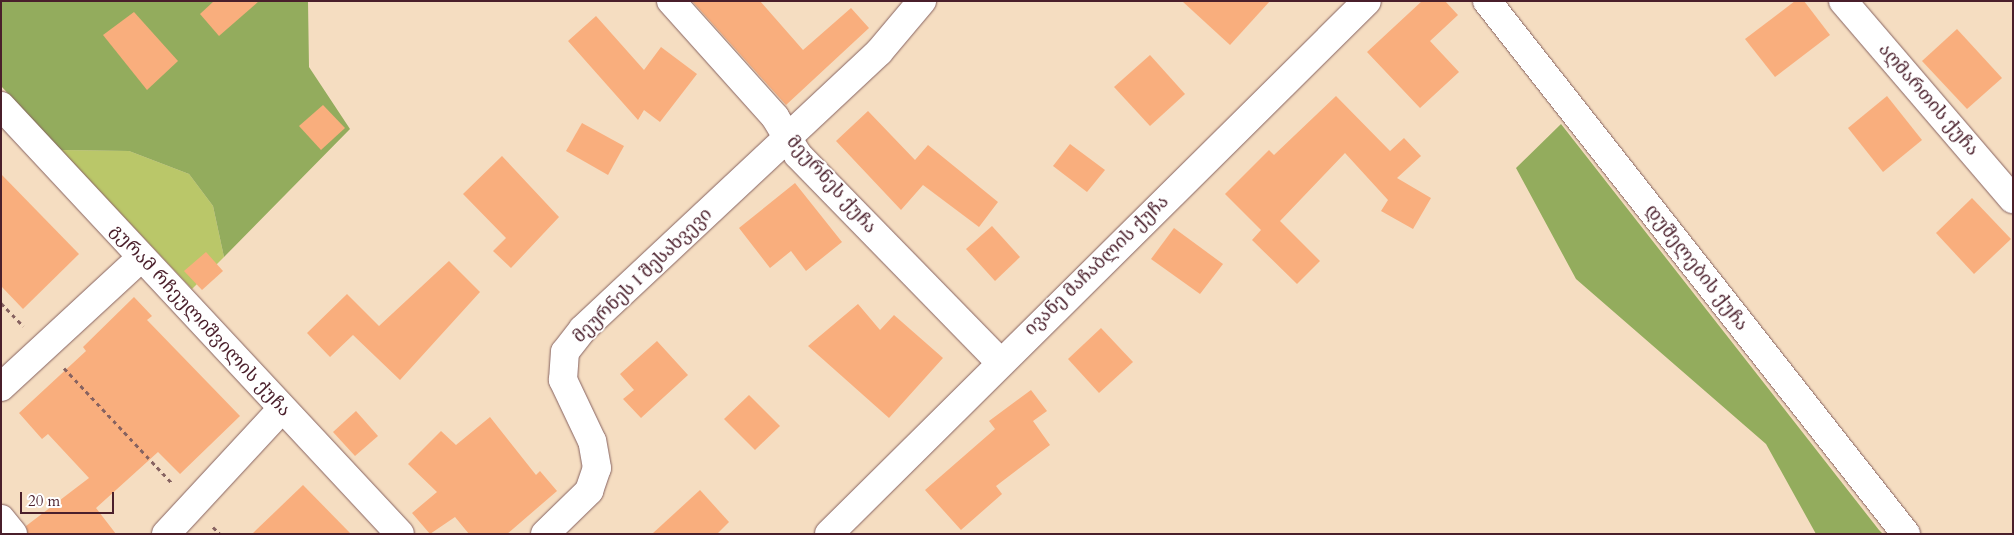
<!DOCTYPE html>
<meta charset="utf-8">
<style>
body{margin:0}
#map{position:relative;width:2014px;height:535px;overflow:hidden;background:#f5ddc1;font-family:Cardo,"Noto Serif Georgian",serif}
div>[style]{position:absolute}
.green>*{inset:0;background:#bac769}
.forest>*{inset:0;background:#93ac5d}
.building>*{inset:0;background:#f9ae7d}
.path>*{height:3px;margin-top:-1.5px;transform-origin:0;background:repeating-linear-gradient(90deg,#866260 0 4px,transparent 0 8px)}
.roads{filter:drop-shadow(0 0 1px #866260) drop-shadow(0 0 1px #866260)}
.street>*{height:28px;margin:-14px;padding:0 14px;transform-origin:14px;border-radius:14px;background:#fff}
span{translate:-50% -50%;white-space:nowrap;text-align:center;line-height:1.15;-webkit-text-stroke:4px #fff;paint-order:stroke}
.street-label{font-size:18px;color:#4a1f2b}
.frame{position:absolute;inset:0;border:2px solid #4a1f2b;pointer-events:none}
.scale{position:absolute;left:20px;top:492px;width:94px;height:22px;box-sizing:border-box;border:2px solid #4a1f2b;border-top:0;padding-left:6px;font-size:15px;line-height:18px;white-space:nowrap;color:#4a1f2b;-webkit-text-stroke:4px #fff;paint-order:stroke}
</style>
<div id="map">
<div class="green">
<div style="clip-path:polygon(61px 150px,129px 151px,189px 174px,213px 206px,224px 257px,192px 289px)"></div>
</div>
<div class="forest">
<div style="clip-path:polygon(1px 1px,308px 1px,309px 67px,350px 129px,224px 257px,213px 206px,189px 174px,129px 151px,61px 150px,1px 86px)"></div>
<div style="clip-path:polygon(1561px 124px,1879px 530px,1883px 534px,1816px 534px,1766px 444px,1576px 279px,1516px 168px)"></div>
</div>
<div class="building">
<div style="clip-path:polygon(214px 1px,259px 1px,219px 36px,200px 14px)"></div>
<div style="clip-path:polygon(692px 1px,760px 1px,803px 50px,851px 8px,869px 28px,786px 105px)"></div>
<div style="clip-path:polygon(1182px 1px,1270px 1px,1230px 45px)"></div>
<div style="clip-path:polygon(1422px 1px,1445px 1px,1458px 15px,1430px 41px,1459px 72px,1420px 108px,1367px 52px)"></div>
<div style="clip-path:polygon(1795px 1px,1804px 1px,1830px 35px,1775px 77px,1745px 39px)"></div>
<div style="clip-path:polygon(134px 12px,178px 61px,147px 90px,103px 35px)"></div>
<div style="clip-path:polygon(596px 16px,644px 70px,661px 47px,697px 74px,660px 122px,644px 110px,638px 120px,568px 41px)"></div>
<div style="clip-path:polygon(1957px 29px,2002px 78px,1967px 109px,1922px 61px)"></div>
<div style="clip-path:polygon(1150px 55px,1185px 94px,1150px 126px,1114px 87px)"></div>
<div style="clip-path:polygon(1336px 96px,1390px 151px,1404px 138px,1421px 156px,1397px 178px,1431px 198px,1413px 229px,1381px 211px,1388px 200px,1345px 153px,1280px 221px,1320px 261px,1297px 284px,1252px 240px,1261px 230px,1225px 194px,1269px 150px,1274px 155px)"></div>
<div style="clip-path:polygon(1887px 96px,1922px 140px,1883px 172px,1848px 128px)"></div>
<div style="clip-path:polygon(323px 105px,345px 128px,321px 150px,299px 126px)"></div>
<div style="clip-path:polygon(868px 111px,915px 160px,928px 145px,998px 202px,979px 227px,923px 185px,901px 210px,836px 141px)"></div>
<div style="clip-path:polygon(582px 123px,624px 146px,608px 175px,566px 151px)"></div>
<div style="clip-path:polygon(1070px 144px,1105px 170px,1087px 192px,1053px 166px)"></div>
<div style="clip-path:polygon(502px 156px,559px 217px,511px 268px,493px 251px,506px 238px,463px 194px)"></div>
<div style="clip-path:polygon(1px 174px,79px 254px,23px 309px,1px 286px)"></div>
<div style="clip-path:polygon(795px 183px,842px 242px,806px 271px,791px 251px,770px 268px,739px 228px)"></div>
<div style="clip-path:polygon(1972px 198px,2011px 239px,1974px 274px,1936px 233px)"></div>
<div style="clip-path:polygon(992px 226px,1020px 257px,995px 281px,966px 249px)"></div>
<div style="clip-path:polygon(1174px 228px,1223px 264px,1200px 294px,1151px 259px)"></div>
<div style="clip-path:polygon(206px 252px,223px 271px,202px 290px,184px 271px)"></div>
<div style="clip-path:polygon(449px 261px,480px 292px,400px 380px,353px 335px,330px 357px,307px 333px,347px 294px,379px 326px)"></div>
<div style="clip-path:polygon(134px 297px,152px 316px,147px 320px,240px 416px,180px 474px,158px 452px,96px 508px,116px 534px,28px 534px,26px 526px,89px 478px,48px 434px,42px 439px,19px 413px,86px 351px,83px 347px)"></div>
<div style="clip-path:polygon(858px 304px,880px 330px,894px 315px,943px 358px,889px 418px,808px 346px)"></div>
<div style="clip-path:polygon(1101px 328px,1133px 362px,1099px 393px,1068px 359px)"></div>
<div style="clip-path:polygon(657px 341px,688px 375px,641px 418px,623px 399px,634px 390px,620px 374px)"></div>
<div style="clip-path:polygon(1031px 390px,1047px 411px,1033px 421px,1050px 445px,996px 486px,1002px 494px,961px 530px,925px 490px,995px 429px,989px 421px)"></div>
<div style="clip-path:polygon(749px 395px,780px 426px,755px 450px,724px 419px)"></div>
<div style="clip-path:polygon(356px 411px,378px 436px,355px 456px,333px 432px)"></div>
<div style="clip-path:polygon(490px 417px,536px 475px,540px 471px,557px 491px,507px 534px,469px 534px,455px 517px,430px 534px,412px 513px,437px 492px,408px 464px,441px 431px,456px 445px)"></div>
<div style="clip-path:polygon(303px 485px,351px 534px,252px 534px)"></div>
<div style="clip-path:polygon(700px 490px,729px 522px,717px 534px,652px 534px)"></div>
</div>
<div class="path">
<div style="left:1px;top:303px;width:32px;rotate:46deg"></div>
<div style="left:64px;top:368px;width:159px;rotate:46.8deg"></div>
<div style="left:213px;top:527px;width:10px;rotate:45deg"></div>
</div>
<div class="roads">
<div class="street">
<div style="left:671px;top:1px;width:156px;rotate:48.1deg"></div>
<div style="left:775px;top:117px;width:44px;rotate:58.8deg"></div>
<div style="left:798px;top:155px;width:289px;rotate:45.7deg"></div>
<div style="left:1487px;top:1px;width:678px;rotate:51.83deg"></div>
<div style="left:1843px;top:1px;width:261px;rotate:49.4deg"></div>
<div style="left:1px;top:106px;width:585px;rotate:47.01deg"></div>
<div style="left:1px;top:387px;width:190px;rotate:-42.7deg"></div>
<div style="left:1px;top:519px;width:19px;rotate:51deg"></div>
<div style="left:166px;top:534px;width:169px;rotate:-47.2deg"></div>
<div style="left:545px;top:534px;width:62px;rotate:-44.3deg"></div>
<div style="left:589px;top:491px;width:24px;rotate:-71deg"></div>
<div style="left:597px;top:468px;width:27px;rotate:-100deg"></div>
<div style="left:592px;top:441px;width:68px;rotate:-115.4deg"></div>
<div style="left:563px;top:380px;width:28px;rotate:-86deg"></div>
<div style="left:565px;top:352px;width:29px;rotate:-52deg"></div>
<div style="left:583px;top:329px;width:405px;rotate:-43.1deg"></div>
<div style="left:879px;top:52px;width:67px;rotate:-49.9deg"></div>
<div style="left:829px;top:534px;width:757px;rotate:-44.73deg"></div>
</div>
</div>
<div class="street-label">
<span style="left:1928px;top:100px;rotate:49deg">აღმართის ქუჩა</span>
<span style="left:831px;top:185px;rotate:48deg">მეურნეს ქუჩა</span>
<span style="left:1097px;top:266px;rotate:-44deg">ივანე მაჩაბლის ქუჩა</span>
<span style="left:1696px;top:268px;rotate:52deg">დუშელების ქუჩა</span>
<span style="left:643px;top:276px;rotate:-44deg">მეურნეს I შესახვევი</span>
<span style="left:200px;top:321px;rotate:47deg">გურამ რჩეულიშვილის ქუჩა</span>
</div>
<div class="frame"></div>
<div class="scale">20 m</div>
</div>
